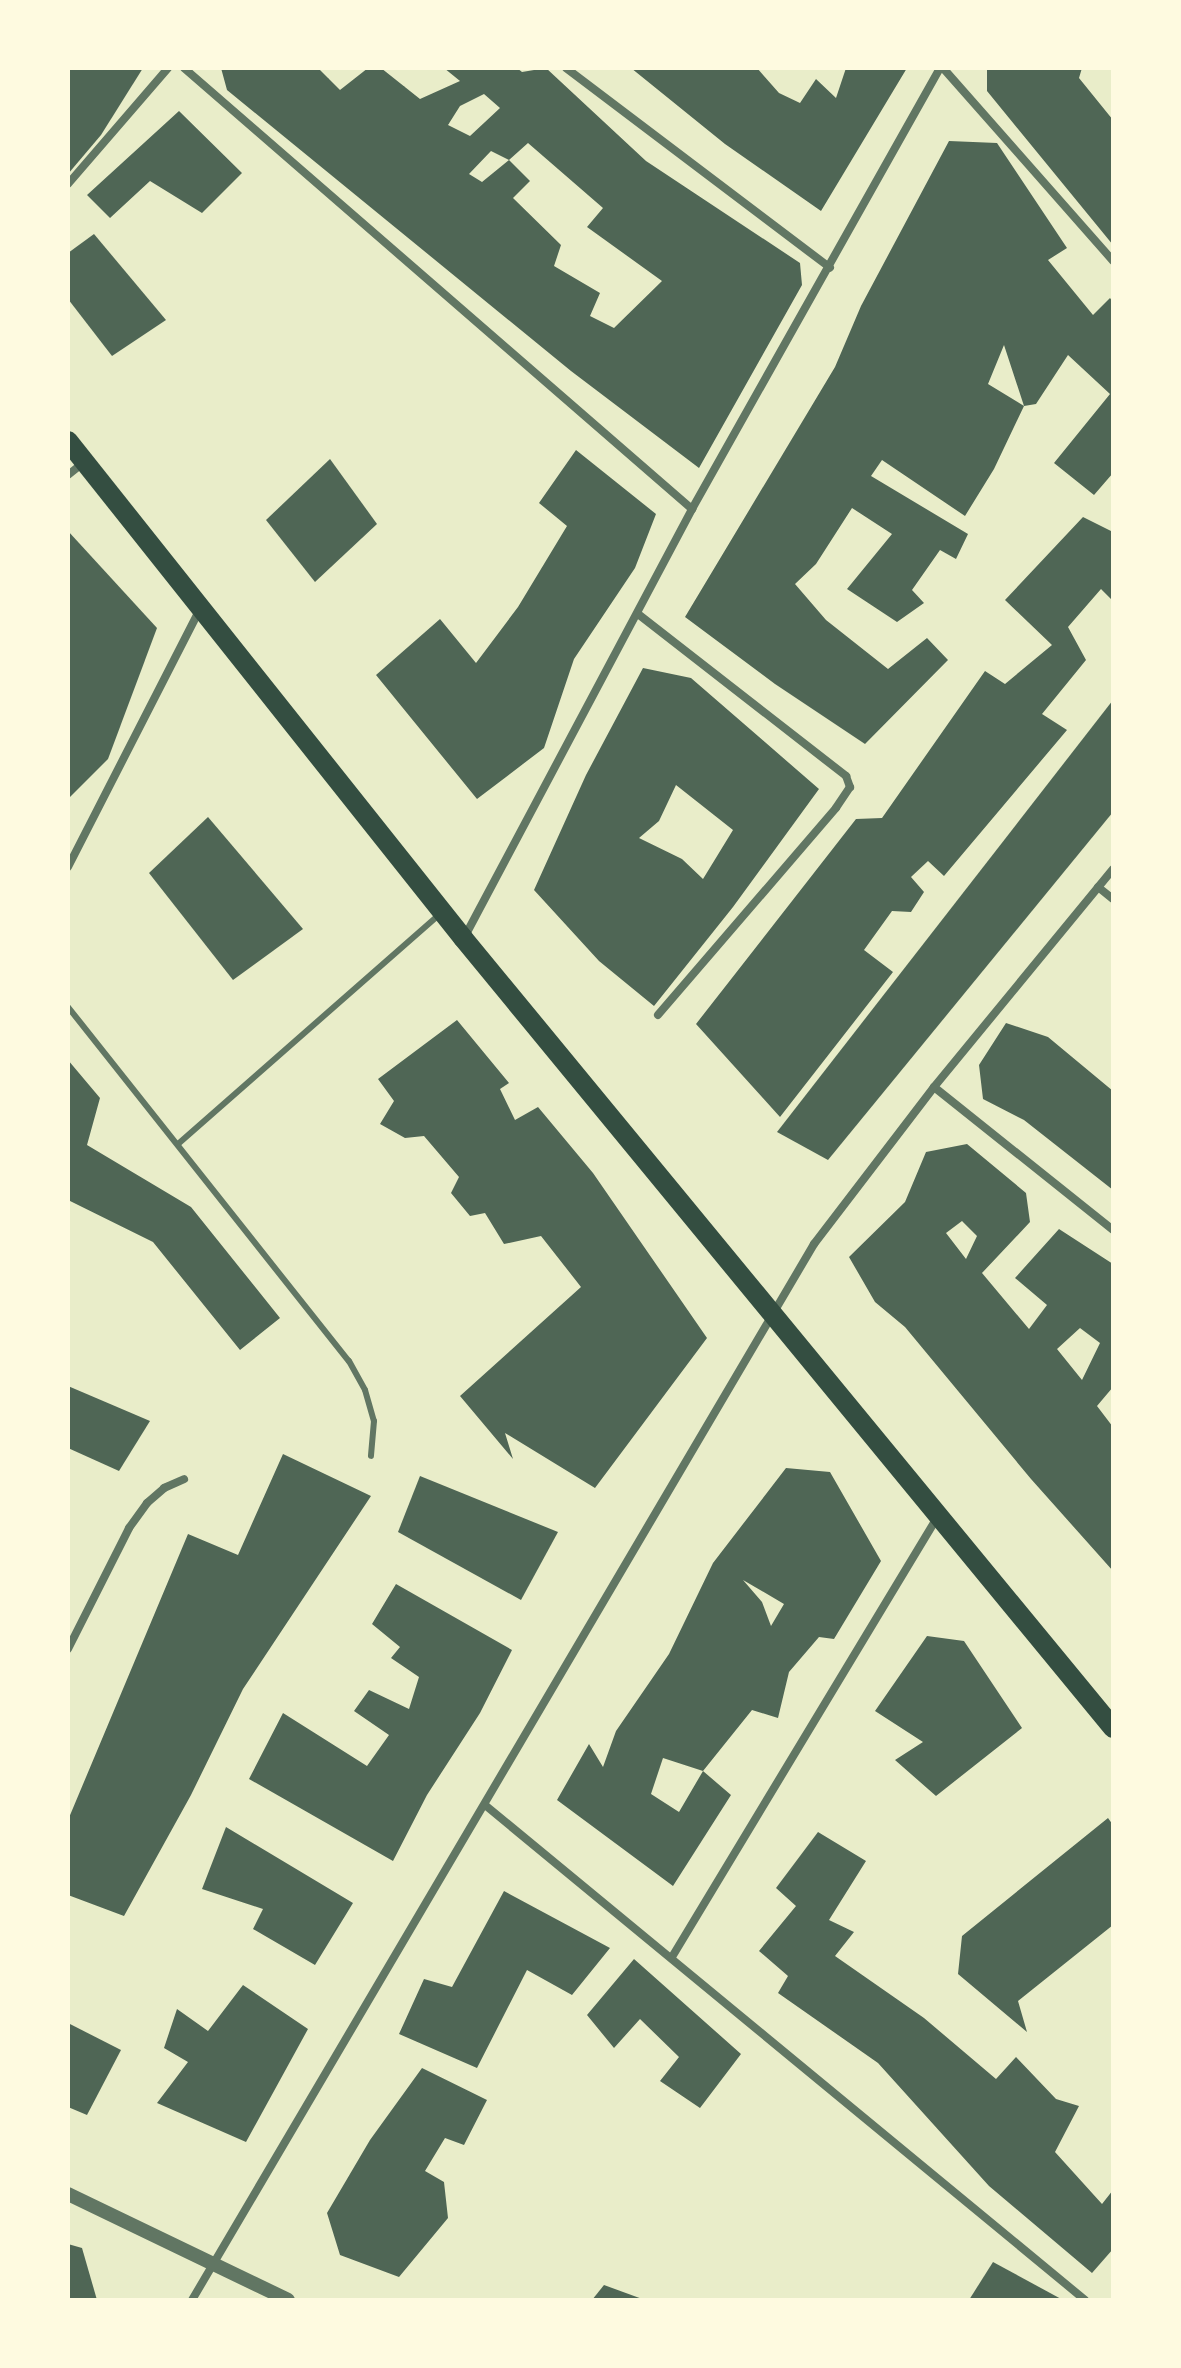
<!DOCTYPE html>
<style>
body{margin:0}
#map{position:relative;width:1181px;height:2368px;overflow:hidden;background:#e9edc9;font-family:"Playfair Display",serif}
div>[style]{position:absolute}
.building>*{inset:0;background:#4f6655}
.service>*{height:6px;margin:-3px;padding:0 3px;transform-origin:3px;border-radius:3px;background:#617663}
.minor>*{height:8px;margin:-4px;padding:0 4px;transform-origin:4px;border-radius:4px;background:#617663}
.tertiary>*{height:14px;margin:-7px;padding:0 7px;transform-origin:7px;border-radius:7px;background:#617663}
.primary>*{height:20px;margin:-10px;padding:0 10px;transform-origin:10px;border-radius:10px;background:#344e41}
span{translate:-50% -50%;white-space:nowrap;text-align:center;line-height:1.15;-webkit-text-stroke:6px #fefae0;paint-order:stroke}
.frame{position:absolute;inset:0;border:70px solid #fefae0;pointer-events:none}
</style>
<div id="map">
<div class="building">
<div style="clip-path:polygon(68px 68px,143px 68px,101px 135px,68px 174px)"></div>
<div style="clip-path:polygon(evenodd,221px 68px,318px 68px,340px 90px,368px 68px,381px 68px,420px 99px,460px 81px,444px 68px,517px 68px,522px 72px,546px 68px,646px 161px,800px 263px,802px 285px,699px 468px,571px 371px,227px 90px,221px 68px,484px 94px,500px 108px,470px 136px,448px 125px,460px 106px,484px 94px,221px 68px,528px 143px,603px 208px,587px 227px,662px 281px,614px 328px,590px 316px,600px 293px,554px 266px,561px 245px,513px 198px,530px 181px,509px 160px,482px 182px,469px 174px,491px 151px,509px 160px,528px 143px)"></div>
<div style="clip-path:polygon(631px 68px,757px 68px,779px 93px,800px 103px,816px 79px,836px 98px,846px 68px,907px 68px,821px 211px,725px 144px)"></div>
<div style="clip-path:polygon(987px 68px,1082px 68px,1079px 78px,1113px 120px,1113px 245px,987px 91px)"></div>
<div style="clip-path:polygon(179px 111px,242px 173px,202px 213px,150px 181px,110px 218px,87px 195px)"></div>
<div style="clip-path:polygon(evenodd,949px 141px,997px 143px,1067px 248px,1048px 260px,1093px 315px,1110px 298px,1113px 302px,1113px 473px,1094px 495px,1054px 463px,1110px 394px,1068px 355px,1036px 404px,1024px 406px,994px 469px,965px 516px,882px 460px,871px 476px,968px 534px,956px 559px,940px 550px,912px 590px,924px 603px,897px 622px,847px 589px,892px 534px,852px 508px,816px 564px,795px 584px,826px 620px,888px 669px,927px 638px,948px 660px,865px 744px,775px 684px,685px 617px,835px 367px,861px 306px,949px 141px,1004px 345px,1024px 406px,988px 384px,1004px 345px)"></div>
<div style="clip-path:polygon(94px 234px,166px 320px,112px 356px,68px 299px,68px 253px)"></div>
<div style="clip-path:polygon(576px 450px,656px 514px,635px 568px,574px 659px,544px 748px,477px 799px,376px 675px,440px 619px,476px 663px,518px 607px,567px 526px,539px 503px)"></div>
<div style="clip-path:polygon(330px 459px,377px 524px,315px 582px,266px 520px)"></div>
<div style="clip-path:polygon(1083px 517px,1113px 532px,1113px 601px,1101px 589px,1068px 627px,1086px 660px,1042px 714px,1067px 730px,944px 876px,928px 861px,911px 877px,924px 892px,911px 912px,892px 911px,864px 950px,893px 972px,780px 1117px,696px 1024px,856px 819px,882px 818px,985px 671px,1005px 684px,1052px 645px,1005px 600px)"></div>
<div style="clip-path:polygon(68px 531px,157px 628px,108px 759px,68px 799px)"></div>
<div style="clip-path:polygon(evenodd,643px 668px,691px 678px,819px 789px,733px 907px,654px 1006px,599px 961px,534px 890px,586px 775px,643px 668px,676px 785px,733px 830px,703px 879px,682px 859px,639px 838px,659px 821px,676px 785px)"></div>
<div style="clip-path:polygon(1113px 700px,1113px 812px,828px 1160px,777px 1132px)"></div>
<div style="clip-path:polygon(208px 817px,303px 929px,233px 980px,149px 873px)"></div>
<div style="clip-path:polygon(457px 1020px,509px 1083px,500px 1089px,515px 1120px,538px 1107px,593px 1173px,707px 1338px,595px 1488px,505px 1433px,513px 1459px,460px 1396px,581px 1287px,541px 1236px,504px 1244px,485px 1213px,470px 1216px,451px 1193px,459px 1177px,424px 1136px,405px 1138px,380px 1124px,394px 1101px,378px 1079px)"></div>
<div style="clip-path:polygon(1006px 1023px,1048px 1037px,1113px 1091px,1113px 1190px,1024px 1120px,983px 1099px,979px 1065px)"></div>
<div style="clip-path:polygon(68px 1060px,100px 1098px,87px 1145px,191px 1207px,280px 1318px,240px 1350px,153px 1242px,68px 1200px)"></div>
<div style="clip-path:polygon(evenodd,967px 1144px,1026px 1193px,1030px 1222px,982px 1273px,1029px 1329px,1047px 1305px,1015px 1278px,1059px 1229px,1113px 1264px,1113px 1387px,1097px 1406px,1113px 1427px,1113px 1571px,1031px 1479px,905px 1327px,875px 1302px,849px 1257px,905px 1202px,926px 1152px,967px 1144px,962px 1221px,977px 1236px,966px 1259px,946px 1233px,962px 1221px,967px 1144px,1080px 1328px,1100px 1343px,1082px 1380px,1057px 1349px,1080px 1328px)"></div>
<div style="clip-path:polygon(68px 1386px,150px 1421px,119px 1471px,68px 1448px)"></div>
<div style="clip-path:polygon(283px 1454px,371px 1496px,243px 1689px,191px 1795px,124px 1916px,68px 1895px,68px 1820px,188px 1534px,238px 1555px)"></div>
<div style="clip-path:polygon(evenodd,786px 1468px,830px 1472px,881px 1561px,834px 1639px,819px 1637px,789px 1672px,778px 1718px,752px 1710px,703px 1771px,663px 1758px,651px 1794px,679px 1812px,703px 1771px,731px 1795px,673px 1886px,557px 1800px,589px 1744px,603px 1767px,616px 1731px,669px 1654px,713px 1563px,786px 1468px,743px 1580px,784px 1604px,771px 1626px,762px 1602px,743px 1580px)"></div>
<div style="clip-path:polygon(420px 1476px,558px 1532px,521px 1600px,398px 1532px)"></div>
<div style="clip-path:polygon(396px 1584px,512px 1650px,480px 1713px,427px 1795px,393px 1861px,249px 1779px,283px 1713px,367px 1766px,389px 1735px,354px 1711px,369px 1690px,409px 1709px,419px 1677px,391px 1658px,400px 1647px,372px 1624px)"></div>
<div style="clip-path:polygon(927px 1636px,964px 1641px,1022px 1728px,936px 1796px,895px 1760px,923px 1742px,875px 1711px)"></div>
<div style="clip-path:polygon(1108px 1818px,1113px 1825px,1113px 1925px,1018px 2001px,1027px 2032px,958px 1974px,962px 1936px)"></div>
<div style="clip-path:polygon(226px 1827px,353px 1903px,315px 1965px,253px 1929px,263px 1909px,202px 1889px)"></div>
<div style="clip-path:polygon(818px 1832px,866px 1861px,829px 1920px,854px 1932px,835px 1956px,924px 2018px,996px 2079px,1016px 2057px,1056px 2099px,1079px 2106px,1055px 2152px,1102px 2204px,1113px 2190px,1113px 2249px,1092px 2273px,989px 2186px,878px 2063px,778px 1993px,788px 1976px,759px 1951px,796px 1906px,776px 1888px)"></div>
<div style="clip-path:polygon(504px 1891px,610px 1948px,572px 1995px,527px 1970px,477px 2068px,399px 2034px,424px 1979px,452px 1987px)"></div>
<div style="clip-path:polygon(634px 1959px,741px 2054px,700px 2108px,660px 2081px,679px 2057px,640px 2019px,614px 2048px,587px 2015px)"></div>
<div style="clip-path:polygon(243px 1985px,308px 2029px,246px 2142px,157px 2103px,188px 2062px,164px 2048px,177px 2009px,208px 2031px)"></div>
<div style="clip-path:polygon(68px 2023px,121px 2050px,87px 2115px,68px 2107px)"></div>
<div style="clip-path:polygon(422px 2068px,487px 2100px,464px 2145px,445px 2138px,425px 2171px,444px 2182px,448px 2218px,399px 2277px,340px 2255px,327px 2213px,370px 2140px)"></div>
<div style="clip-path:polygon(68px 2244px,82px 2248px,97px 2300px,68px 2300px)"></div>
<div style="clip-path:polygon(993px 2262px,1063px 2300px,969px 2300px)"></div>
<div style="clip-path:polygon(604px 2285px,645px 2300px,592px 2300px)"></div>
</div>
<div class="service">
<div style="left:68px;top:1007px;width:452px;rotate:51.6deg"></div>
<div style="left:349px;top:1361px;width:33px;rotate:61deg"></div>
<div style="left:365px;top:1390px;width:32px;rotate:74deg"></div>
<div style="left:374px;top:1421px;width:35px;rotate:95deg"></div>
<div style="left:178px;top:1144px;width:349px;rotate:-41.3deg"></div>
</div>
<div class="minor">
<div style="left:184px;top:68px;width:673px;rotate:40.96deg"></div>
<div style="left:566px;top:68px;width:331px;rotate:37.1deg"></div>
<div style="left:943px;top:68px;width:257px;rotate:48.6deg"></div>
<div style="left:68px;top:184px;width:153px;rotate:-49.2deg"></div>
<div style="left:68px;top:475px;width:21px;rotate:-39deg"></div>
<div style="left:638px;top:614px;width:264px;rotate:37.9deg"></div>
<div style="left:846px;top:776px;width:12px;rotate:70deg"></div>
<div style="left:850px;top:787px;width:25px;rotate:124deg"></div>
<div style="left:836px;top:808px;width:273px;rotate:130.7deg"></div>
<div style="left:68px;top:867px;width:288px;rotate:-62.9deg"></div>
<div style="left:1098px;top:887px;width:19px;rotate:39deg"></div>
<div style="left:464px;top:938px;width:486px;rotate:-62deg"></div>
<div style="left:692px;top:509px;width:506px;rotate:-60.65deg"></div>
<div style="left:934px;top:1087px;width:229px;rotate:38.6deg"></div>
<div style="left:68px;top:1649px;width:136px;rotate:-63.2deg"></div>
<div style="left:129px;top:1528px;width:31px;rotate:-54deg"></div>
<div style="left:147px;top:1503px;width:23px;rotate:-41deg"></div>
<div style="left:164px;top:1488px;width:22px;rotate:-24deg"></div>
<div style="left:485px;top:1805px;width:778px;rotate:39.52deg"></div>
<div style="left:672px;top:1957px;width:515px;rotate:-58.9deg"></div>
<div style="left:192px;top:2300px;width:1226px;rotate:-59.5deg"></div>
<div style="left:814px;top:1244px;width:198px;rotate:-52.6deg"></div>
<div style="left:934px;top:1087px;width:282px;rotate:-50.6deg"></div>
</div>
<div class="tertiary">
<div style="left:68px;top:2194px;width:244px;rotate:25.7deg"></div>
</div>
<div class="primary">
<div style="left:68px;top:441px;width:635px;rotate:51.52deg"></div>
<div style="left:463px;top:938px;width:1023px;rotate:50.55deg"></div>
</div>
<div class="frame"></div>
</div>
